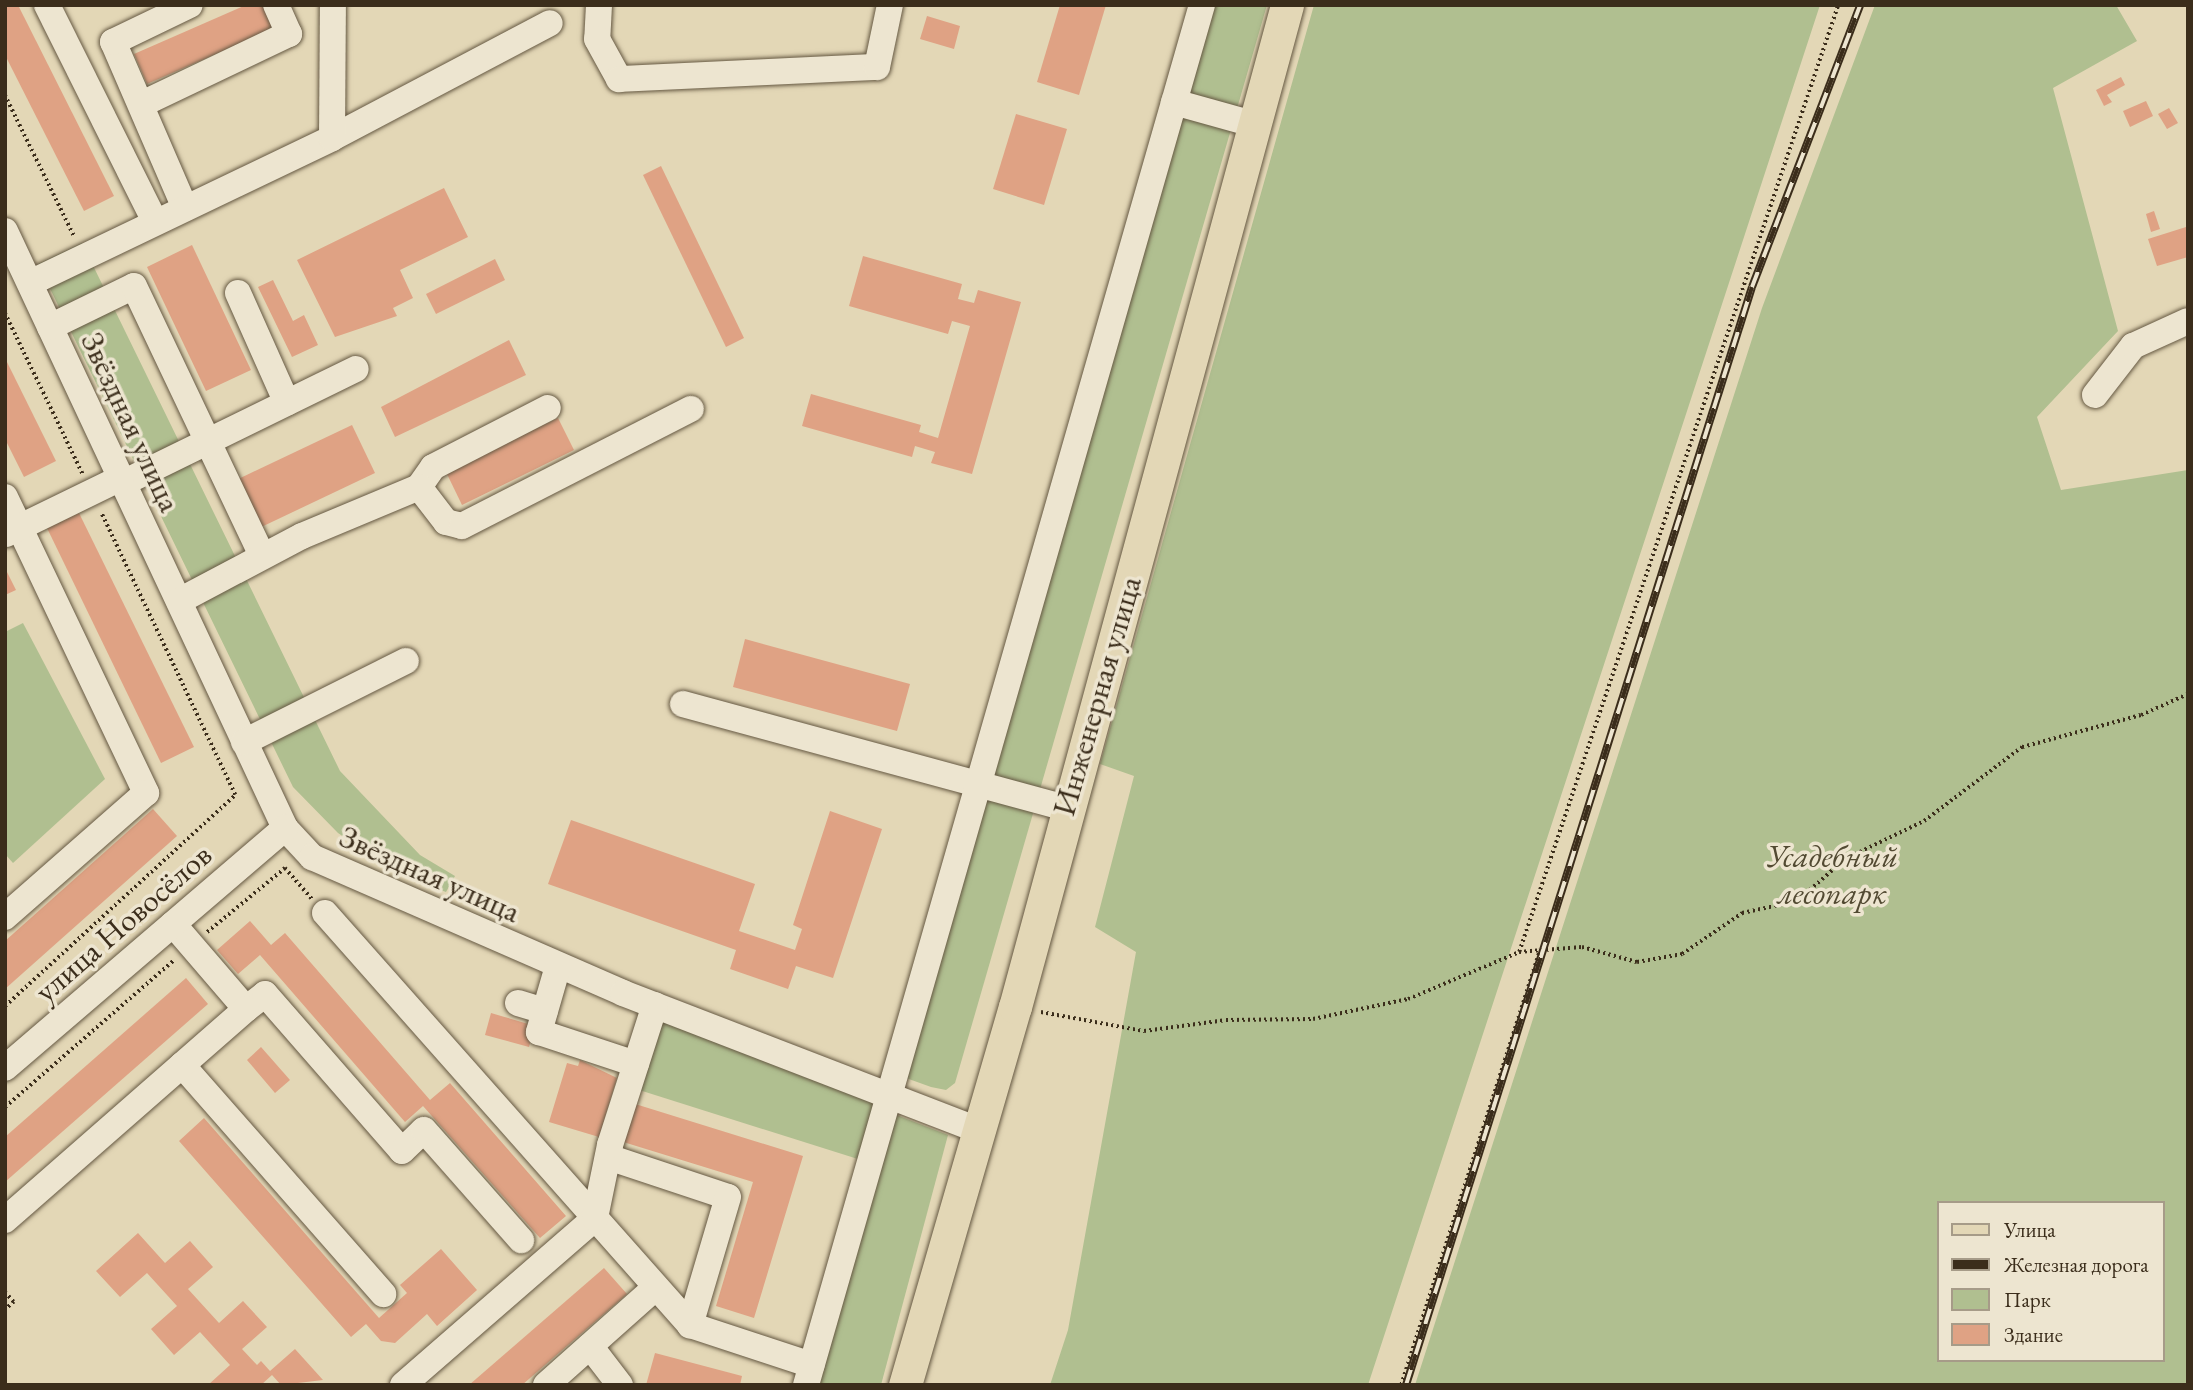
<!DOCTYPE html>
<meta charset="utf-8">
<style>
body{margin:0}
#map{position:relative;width:2193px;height:1390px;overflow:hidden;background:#e3d7b6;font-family:"EB Garamond",serif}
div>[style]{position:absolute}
.green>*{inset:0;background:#b0bf90}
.building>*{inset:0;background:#dfa284}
.path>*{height:3.5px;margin-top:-1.75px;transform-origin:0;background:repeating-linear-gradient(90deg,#3b2d1b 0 2px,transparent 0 5.5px)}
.roads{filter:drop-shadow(0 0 2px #655842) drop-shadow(0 0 2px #655842)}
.minor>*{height:26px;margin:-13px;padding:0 13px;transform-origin:13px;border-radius:13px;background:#ede5d0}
.major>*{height:33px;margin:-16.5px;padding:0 16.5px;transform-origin:16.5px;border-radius:16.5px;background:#e3d7b6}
.rail>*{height:8px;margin-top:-4px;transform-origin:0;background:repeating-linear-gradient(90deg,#ede5d0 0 16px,#3b2d1b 0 32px);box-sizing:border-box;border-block:2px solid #3b2d1b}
span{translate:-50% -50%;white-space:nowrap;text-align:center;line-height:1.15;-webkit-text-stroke:7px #ede5d0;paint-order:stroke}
.street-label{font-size:32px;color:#3b2d1b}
.park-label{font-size:32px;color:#524a32;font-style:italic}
.frame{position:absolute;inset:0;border:7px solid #3b2d1b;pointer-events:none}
.legend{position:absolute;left:1937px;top:1201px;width:228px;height:161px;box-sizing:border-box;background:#ede5d0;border:2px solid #a69b88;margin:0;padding:9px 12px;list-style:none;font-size:21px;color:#3b2d1b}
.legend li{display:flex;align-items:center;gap:14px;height:35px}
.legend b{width:35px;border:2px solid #a69b88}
</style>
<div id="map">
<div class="green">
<div style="clip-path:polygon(1206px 5px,1267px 5px,955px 1083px,946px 1090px,931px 1087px,895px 1074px)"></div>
<div style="clip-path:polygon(1314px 5px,1820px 5px,1368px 1385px,1050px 1385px,1068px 1330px,1136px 952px,1095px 927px,1134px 776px,1100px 764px)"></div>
<div style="clip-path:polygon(evenodd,1875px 5px,2116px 5px,2137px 41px,2053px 88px,2118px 331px,2037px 417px,2061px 490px,2188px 470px,2188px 1385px,1415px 1385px,1762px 308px,1875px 5px,1939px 1203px,2163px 1203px,2163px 1360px,1939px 1360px,1939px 1203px)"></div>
<div style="clip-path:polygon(82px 243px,340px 771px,420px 855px,455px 876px,446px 892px,402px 876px,338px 833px,293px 787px,38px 264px)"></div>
<div style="clip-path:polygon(23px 623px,105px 779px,13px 863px,5px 854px,5px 632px)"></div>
<div style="clip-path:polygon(658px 1018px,874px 1103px,861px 1160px,636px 1089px)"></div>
<div style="clip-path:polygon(894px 1114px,948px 1135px,881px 1385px,816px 1385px)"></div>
</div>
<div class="building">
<div style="clip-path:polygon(5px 5px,18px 5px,114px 196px,84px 211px,5px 55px)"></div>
<div style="clip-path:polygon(246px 5px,268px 5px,278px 27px,147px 84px,134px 54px)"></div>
<div style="clip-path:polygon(1060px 5px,1106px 5px,1079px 95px,1037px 82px)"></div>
<div style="clip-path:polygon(927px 16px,960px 26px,954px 49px,920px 39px)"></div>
<div style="clip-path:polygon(2121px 77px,2125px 85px,2107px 95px,2112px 102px,2104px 106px,2096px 90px)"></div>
<div style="clip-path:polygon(2146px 101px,2153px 116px,2130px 127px,2123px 111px)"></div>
<div style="clip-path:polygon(2169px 108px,2178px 123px,2167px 129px,2158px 114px)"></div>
<div style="clip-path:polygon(1016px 114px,1067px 129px,1044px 205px,993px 189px)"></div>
<div style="clip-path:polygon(661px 166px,744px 338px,726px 347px,643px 175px)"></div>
<div style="clip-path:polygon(444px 188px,468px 237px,400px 270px,413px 298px,393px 308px,397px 316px,335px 337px,297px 260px)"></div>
<div style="clip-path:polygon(2154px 211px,2160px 229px,2151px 232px,2146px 214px)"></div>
<div style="clip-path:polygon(2186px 227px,2188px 257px,2157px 266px,2148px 239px)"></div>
<div style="clip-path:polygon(192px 245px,251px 370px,206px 391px,147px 267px)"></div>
<div style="clip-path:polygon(863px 256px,962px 284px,958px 299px,974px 303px,978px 290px,1021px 302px,972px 474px,931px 463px,935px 452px,915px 446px,912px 457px,802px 426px,811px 394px,921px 425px,919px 432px,938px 438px,970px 326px,952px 321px,948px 334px,849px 306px)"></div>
<div style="clip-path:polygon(495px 259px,505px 280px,436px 314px,426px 294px)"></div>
<div style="clip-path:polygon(273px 280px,293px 321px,304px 315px,318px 345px,292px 357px,258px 287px)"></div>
<div style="clip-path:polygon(509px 340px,526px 375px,395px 437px,381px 407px)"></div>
<div style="clip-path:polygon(5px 358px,56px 461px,24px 477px,5px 439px)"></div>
<div style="clip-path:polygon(558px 418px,574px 450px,462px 505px,446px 472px)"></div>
<div style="clip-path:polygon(352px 425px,375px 473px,255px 530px,232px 482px)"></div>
<div style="clip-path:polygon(79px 513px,194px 747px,161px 763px,47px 528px)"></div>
<div style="clip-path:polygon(5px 568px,16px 590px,5px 595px)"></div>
<div style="clip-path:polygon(745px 639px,910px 684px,897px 731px,733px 687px)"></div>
<div style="clip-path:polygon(153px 809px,177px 836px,5px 989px,5px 941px)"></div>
<div style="clip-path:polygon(830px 811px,882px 829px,833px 978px,796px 966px,788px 989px,730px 969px,736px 950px,548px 884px,571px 820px,755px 884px,739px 931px,795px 950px,802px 929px,793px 925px)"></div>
<div style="clip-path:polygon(250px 921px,271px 945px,285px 933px,430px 1100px,450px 1083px,566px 1216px,540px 1238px,423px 1106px,405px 1122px,260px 955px,238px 974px,217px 950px)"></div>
<div style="clip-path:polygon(186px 978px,208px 1004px,5px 1182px,5px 1137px)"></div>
<div style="clip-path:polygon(491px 1013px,535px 1026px,529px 1047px,485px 1035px)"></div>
<div style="clip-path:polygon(261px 1047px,290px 1080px,275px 1093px,247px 1060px)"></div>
<div style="clip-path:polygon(580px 1060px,617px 1078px,599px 1137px,549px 1122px,567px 1063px,578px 1066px)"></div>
<div style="clip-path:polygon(632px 1103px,803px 1156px,754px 1318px,716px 1306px,753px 1182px,620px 1141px)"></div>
<div style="clip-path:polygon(204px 1118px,379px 1318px,407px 1293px,400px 1285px,441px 1249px,477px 1290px,437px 1326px,427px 1314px,395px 1343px,381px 1341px,366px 1324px,351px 1337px,179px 1141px)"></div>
<div style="clip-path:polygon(138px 1233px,165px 1263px,190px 1241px,213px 1267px,188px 1289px,219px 1323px,243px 1301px,267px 1327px,242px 1349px,257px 1365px,261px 1361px,270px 1371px,295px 1349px,323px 1380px,281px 1385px,272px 1375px,261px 1385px,208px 1385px,230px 1365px,200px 1332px,174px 1355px,151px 1329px,177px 1306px,147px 1273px,120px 1297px,96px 1271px)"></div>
<div style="clip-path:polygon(604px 1268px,627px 1294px,522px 1385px,469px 1385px)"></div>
<div style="clip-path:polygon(655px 1353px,742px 1376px,740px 1385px,646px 1385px)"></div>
</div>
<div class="path">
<div style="left:5px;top:95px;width:159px;rotate:63.9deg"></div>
<div style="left:5px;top:313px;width:179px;rotate:64.2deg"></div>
<div style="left:207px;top:932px;width:101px;rotate:-39.4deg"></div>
<div style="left:285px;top:868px;width:41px;rotate:48.9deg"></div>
<div style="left:1519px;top:952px;width:999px;rotate:-71.38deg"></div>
<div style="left:5px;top:1006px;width:312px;rotate:-42.5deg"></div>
<div style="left:235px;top:795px;width:312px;rotate:-115.4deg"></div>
<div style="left:1041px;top:1012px;width:105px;rotate:10.5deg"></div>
<div style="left:1144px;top:1031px;width:83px;rotate:-7.6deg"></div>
<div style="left:1226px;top:1020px;width:87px;rotate:-0.7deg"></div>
<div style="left:1313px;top:1019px;width:97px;rotate:-11.9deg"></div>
<div style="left:1408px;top:999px;width:121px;rotate:-22.9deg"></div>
<div style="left:1519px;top:952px;width:63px;rotate:-4.5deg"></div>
<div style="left:1582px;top:947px;width:57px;rotate:15.3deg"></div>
<div style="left:1637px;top:962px;width:46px;rotate:-10.1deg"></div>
<div style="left:1682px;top:954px;width:73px;rotate:-34.3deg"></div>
<div style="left:1742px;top:913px;width:56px;rotate:-12.3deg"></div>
<div style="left:1797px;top:901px;width:64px;rotate:-41.2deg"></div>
<div style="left:1845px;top:859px;width:88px;rotate:-25.7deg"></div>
<div style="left:1924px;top:821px;width:123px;rotate:-37.1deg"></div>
<div style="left:2022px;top:747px;width:123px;rotate:-15.1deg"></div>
<div style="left:2141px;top:715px;width:51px;rotate:-24.1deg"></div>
<div style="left:5px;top:1107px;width:224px;rotate:-41deg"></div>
<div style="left:5px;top:1292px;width:13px;rotate:48deg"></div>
<div style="left:14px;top:1302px;width:12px;rotate:138deg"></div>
<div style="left:1401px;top:1385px;width:457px;rotate:-72.3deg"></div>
</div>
<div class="roads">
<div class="minor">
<div style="left:47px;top:5px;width:242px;rotate:63.5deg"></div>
<div style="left:599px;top:5px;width:34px;rotate:93deg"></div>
<div style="left:597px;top:39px;width:46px;rotate:61.2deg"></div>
<div style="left:619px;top:79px;width:258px;rotate:-2.7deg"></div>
<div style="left:877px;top:67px;width:63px;rotate:-78.2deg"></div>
<div style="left:1174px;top:102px;width:82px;rotate:15.6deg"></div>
<div style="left:142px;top:104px;width:163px;rotate:-25.5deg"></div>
<div style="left:289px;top:34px;width:32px;rotate:-114deg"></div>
<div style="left:332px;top:138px;width:246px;rotate:-27.8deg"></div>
<div style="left:185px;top:208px;width:181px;rotate:-113.4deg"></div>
<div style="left:113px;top:42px;width:85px;rotate:-25.7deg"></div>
<div style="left:5px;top:231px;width:659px;rotate:64.87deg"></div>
<div style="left:285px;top:828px;width:40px;rotate:47deg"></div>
<div style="left:312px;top:857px;width:339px;rotate:23.6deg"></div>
<div style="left:623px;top:993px;width:381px;rotate:21.1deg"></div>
<div style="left:30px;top:283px;width:335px;rotate:-25.6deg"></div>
<div style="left:332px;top:138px;width:133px;rotate:-89.6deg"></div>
<div style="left:238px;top:293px;width:120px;rotate:66deg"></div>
<div style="left:50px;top:327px;width:93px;rotate:-26deg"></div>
<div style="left:134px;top:286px;width:299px;rotate:64.6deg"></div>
<div style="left:2095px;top:395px;width:62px;rotate:-52.2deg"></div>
<div style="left:2133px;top:346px;width:60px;rotate:-24.4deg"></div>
<div style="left:123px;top:483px;width:259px;rotate:-26.1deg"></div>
<div style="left:419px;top:487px;width:24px;rotate:-55deg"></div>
<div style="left:433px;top:467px;width:129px;rotate:-27.2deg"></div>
<div style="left:5px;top:497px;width:328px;rotate:64.5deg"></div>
<div style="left:146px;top:793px;width:188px;rotate:138.7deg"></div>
<div style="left:6px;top:534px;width:128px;rotate:-26deg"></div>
<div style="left:179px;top:601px;width:139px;rotate:-27.9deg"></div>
<div style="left:302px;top:536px;width:127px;rotate:-22.7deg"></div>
<div style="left:419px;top:487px;width:44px;rotate:52.4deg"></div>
<div style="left:446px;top:522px;width:16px;rotate:14deg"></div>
<div style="left:462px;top:526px;width:257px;rotate:-27.1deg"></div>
<div style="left:683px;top:704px;width:397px;rotate:15.2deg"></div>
<div style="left:244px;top:742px;width:181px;rotate:-26.6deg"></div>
<div style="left:325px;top:913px;width:550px;rotate:48.46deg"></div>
<div style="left:690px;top:1325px;width:128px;rotate:18.2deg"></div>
<div style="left:173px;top:924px;width:112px;rotate:49.3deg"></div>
<div style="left:246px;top:1009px;width:24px;rotate:-38deg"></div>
<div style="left:265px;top:994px;width:208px;rotate:48.9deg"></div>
<div style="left:402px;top:1151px;width:30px;rotate:-44deg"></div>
<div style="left:424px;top:1130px;width:147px;rotate:48.6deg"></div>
<div style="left:558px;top:966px;width:69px;rotate:106.1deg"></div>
<div style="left:539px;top:1032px;width:102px;rotate:18.3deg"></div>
<div style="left:518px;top:1003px;width:28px;rotate:17deg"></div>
<div style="left:182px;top:1065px;width:305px;rotate:48.7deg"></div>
<div style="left:5px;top:1068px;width:369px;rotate:-40.6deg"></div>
<div style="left:608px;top:1157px;width:126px;rotate:18.4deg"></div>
<div style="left:728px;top:1197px;width:134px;rotate:106.5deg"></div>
<div style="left:5px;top:1220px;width:320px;rotate:-41.2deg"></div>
<div style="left:590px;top:1346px;width:49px;rotate:52.4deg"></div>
<div style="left:403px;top:1385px;width:254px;rotate:-41deg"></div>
<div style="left:595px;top:1218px;width:75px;rotate:-78.4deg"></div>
<div style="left:610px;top:1145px;width:147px;rotate:-72.2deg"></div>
<div style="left:546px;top:1385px;width:147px;rotate:-41.7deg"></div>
<div style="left:806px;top:1385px;width:1436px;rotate:-73.99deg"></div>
</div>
<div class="major">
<div style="left:905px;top:1385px;width:394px;rotate:-73.8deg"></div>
<div style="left:1015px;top:1007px;width:1038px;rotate:-74.81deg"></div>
</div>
</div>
<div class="rail">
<div style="left:1406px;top:1385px;width:1151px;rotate:-72.51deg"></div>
<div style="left:1752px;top:287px;width:302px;rotate:-69deg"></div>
</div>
<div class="street-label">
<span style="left:131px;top:422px;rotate:65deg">Звёздная улица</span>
<span style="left:1097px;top:696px;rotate:-74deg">Инженерная улица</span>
<span style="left:430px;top:874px;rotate:24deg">Звёздная улица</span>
<span style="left:123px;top:923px;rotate:-41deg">улица Новосёлов</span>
</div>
<div class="park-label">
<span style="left:1832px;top:875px">Усадебный<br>лесопарк</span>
</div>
<div class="frame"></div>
<ul class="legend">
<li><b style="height:9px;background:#e3d7b6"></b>Улица</li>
<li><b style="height:9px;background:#3b2d1b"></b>Железная дорога</li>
<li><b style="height:19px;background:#b0bf90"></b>Парк</li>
<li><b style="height:19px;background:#dfa284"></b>Здание</li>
</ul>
</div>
